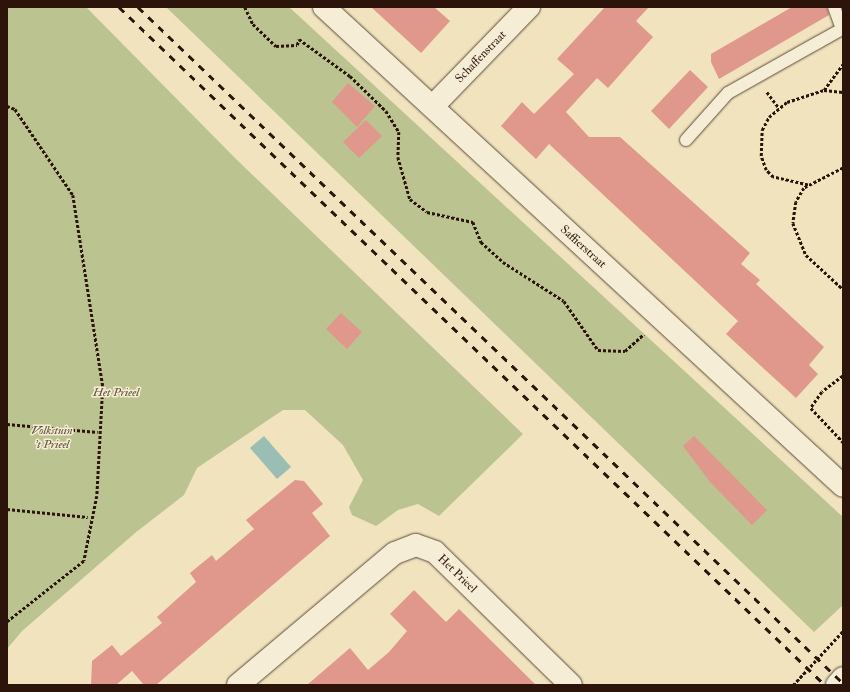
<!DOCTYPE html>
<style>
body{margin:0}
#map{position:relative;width:850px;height:692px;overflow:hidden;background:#f0e3be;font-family:"IM FELL Double Pica",serif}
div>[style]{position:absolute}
.green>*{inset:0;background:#bbc390}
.water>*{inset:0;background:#9abeb3}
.building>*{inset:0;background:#df988b}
.path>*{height:2.5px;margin-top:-1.25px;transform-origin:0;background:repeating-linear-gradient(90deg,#2d140b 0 3px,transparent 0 5px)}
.roads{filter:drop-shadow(0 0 1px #5e4838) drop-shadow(0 0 1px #5e4838)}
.service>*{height:12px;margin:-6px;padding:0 6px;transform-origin:6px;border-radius:6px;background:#f5edd5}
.minor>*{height:22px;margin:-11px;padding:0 11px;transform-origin:11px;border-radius:11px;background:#f5edd5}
.tertiary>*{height:22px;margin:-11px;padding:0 11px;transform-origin:11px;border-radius:11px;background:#f5edd5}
.rail>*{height:3px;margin-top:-1.5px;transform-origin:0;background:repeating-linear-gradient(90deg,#2d140b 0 7px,transparent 0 14px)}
span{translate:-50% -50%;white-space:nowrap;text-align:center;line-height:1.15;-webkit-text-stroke:3px #f5edd5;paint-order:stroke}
.street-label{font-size:12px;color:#2d140b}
.park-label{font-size:12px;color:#5f513a;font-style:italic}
.frame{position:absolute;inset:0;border:8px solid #2d140b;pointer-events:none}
</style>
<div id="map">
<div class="green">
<div style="clip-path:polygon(7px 7px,86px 7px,236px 159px,523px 434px,439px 516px,418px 504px,398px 510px,376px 526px,352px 515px,349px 507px,363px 480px,343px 445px,305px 410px,283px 410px,197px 468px,184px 495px,135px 533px,22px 631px,7px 649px)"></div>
<div style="clip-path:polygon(166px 7px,289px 7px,843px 517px,843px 605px,814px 632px)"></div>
</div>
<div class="water">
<div style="clip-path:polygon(264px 436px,291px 467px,277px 479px,250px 448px)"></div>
</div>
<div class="building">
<div style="clip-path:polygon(371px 7px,434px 7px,450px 21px,421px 53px)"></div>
<div style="clip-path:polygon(605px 7px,649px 7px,636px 21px,653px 37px,608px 88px,597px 78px,566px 112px,589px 137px,620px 137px,750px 253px,741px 264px,760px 280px,756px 284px,824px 347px,809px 365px,818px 374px,796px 398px,726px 334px,738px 321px,549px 144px,536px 159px,501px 126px,522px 102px,534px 114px,574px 74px,557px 59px)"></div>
<div style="clip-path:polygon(792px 7px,827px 7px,829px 15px,719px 79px,711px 62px,711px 54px)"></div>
<div style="clip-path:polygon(690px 70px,708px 87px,669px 129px,651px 111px)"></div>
<div style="clip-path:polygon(348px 83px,375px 106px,357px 127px,332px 102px)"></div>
<div style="clip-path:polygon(366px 120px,382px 136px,359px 158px,343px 142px)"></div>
<div style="clip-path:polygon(341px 313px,362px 332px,347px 349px,326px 329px)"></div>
<div style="clip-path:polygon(694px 436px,767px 510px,752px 525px,710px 482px,683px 446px)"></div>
<div style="clip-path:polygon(295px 480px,304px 481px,323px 504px,312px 513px,330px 536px,156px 685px,144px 685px,132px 671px,116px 685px,91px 685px,92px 661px,112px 645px,121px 656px,162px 623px,157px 617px,196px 582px,190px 573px,212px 555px,216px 561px,254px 529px,246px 520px)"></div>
<div style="clip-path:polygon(414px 590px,446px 622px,459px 609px,536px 685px,307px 685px,350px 648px,368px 670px,389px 652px,407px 631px,390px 614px)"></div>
</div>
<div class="path">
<div style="left:245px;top:7px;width:19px;rotate:65deg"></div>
<div style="left:253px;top:24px;width:32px;rotate:44deg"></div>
<div style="left:276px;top:46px;width:21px;rotate:-3deg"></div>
<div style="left:297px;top:45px;width:6px;rotate:-72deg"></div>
<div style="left:299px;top:39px;width:63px;rotate:36deg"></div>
<div style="left:350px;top:76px;width:50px;rotate:44.2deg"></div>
<div style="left:386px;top:111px;width:25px;rotate:58deg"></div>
<div style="left:399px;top:132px;width:25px;rotate:92deg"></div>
<div style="left:398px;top:157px;width:44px;rotate:74.1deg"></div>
<div style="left:410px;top:199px;width:21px;rotate:37deg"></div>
<div style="left:427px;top:212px;width:47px;rotate:12.3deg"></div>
<div style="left:473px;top:222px;width:22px;rotate:68deg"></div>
<div style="left:481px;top:242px;width:30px;rotate:42deg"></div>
<div style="left:503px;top:262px;width:72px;rotate:32.6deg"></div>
<div style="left:564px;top:301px;width:60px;rotate:55.2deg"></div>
<div style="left:598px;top:350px;width:27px;rotate:2deg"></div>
<div style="left:625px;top:351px;width:25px;rotate:-42deg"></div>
<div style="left:824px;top:90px;width:19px;rotate:6deg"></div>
<div style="left:767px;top:92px;width:20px;rotate:53deg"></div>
<div style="left:7px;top:106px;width:9px;rotate:21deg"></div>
<div style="left:15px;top:109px;width:104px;rotate:56deg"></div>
<div style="left:73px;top:195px;width:193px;rotate:81.1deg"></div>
<div style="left:103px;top:386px;width:110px;rotate:93.1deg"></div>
<div style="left:97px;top:496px;width:66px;rotate:101.3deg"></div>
<div style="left:84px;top:561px;width:98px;rotate:141.6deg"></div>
<div style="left:843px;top:168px;width:44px;rotate:152.9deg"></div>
<div style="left:804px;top:188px;width:16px;rotate:120deg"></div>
<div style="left:796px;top:202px;width:21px;rotate:98deg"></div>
<div style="left:793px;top:223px;width:35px;rotate:68deg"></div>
<div style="left:806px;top:255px;width:50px;rotate:42.6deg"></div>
<div style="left:808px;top:185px;width:36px;rotate:-167deg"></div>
<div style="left:773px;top:177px;width:10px;rotate:-135deg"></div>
<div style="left:766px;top:170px;width:15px;rotate:-110deg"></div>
<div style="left:761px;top:156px;width:26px;rotate:-88deg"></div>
<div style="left:762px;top:130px;width:15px;rotate:-62deg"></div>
<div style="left:769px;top:117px;width:23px;rotate:-40deg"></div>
<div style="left:787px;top:102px;width:39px;rotate:-18deg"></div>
<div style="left:824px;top:90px;width:32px;rotate:-54deg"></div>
<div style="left:843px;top:376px;width:26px;rotate:143deg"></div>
<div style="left:822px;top:392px;width:19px;rotate:125deg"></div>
<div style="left:811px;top:408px;width:47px;rotate:46.7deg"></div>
<div style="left:7px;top:424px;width:91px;rotate:5deg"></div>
<div style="left:7px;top:509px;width:81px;rotate:5.6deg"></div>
<div style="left:793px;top:685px;width:74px;rotate:-47.2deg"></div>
</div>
<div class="roads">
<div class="service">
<div style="left:686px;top:140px;width:63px;rotate:-48.2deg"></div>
<div style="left:728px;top:93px;width:131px;rotate:-29.3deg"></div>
<div style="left:842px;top:29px;width:23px;rotate:-110deg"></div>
</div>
<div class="minor">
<div style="left:324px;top:7px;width:706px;rotate:42.7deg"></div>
<div style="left:433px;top:106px;width:138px;rotate:-45.9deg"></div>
<div style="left:238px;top:685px;width:205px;rotate:-40.1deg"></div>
<div style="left:395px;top:553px;width:22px;rotate:-21deg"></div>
<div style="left:416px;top:545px;width:20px;rotate:20deg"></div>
<div style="left:435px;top:552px;width:190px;rotate:44.4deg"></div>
</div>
<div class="tertiary">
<div style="left:837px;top:685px;width:9px;rotate:-49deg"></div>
</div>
</div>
<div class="rail">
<div style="left:119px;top:7px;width:979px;rotate:43.84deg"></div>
<div style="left:138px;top:7px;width:977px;rotate:43.8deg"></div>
</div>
<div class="street-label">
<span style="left:481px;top:57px;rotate:-46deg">Schaffenstraat</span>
<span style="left:583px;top:247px;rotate:42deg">Saffierstraat</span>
<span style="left:457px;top:574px;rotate:44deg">Het Prieel</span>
</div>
<div class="park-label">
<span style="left:116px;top:393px">Het Prieel</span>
<span style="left:52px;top:438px">Volkstuin<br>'t Prieel</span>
</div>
<div class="frame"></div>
</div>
